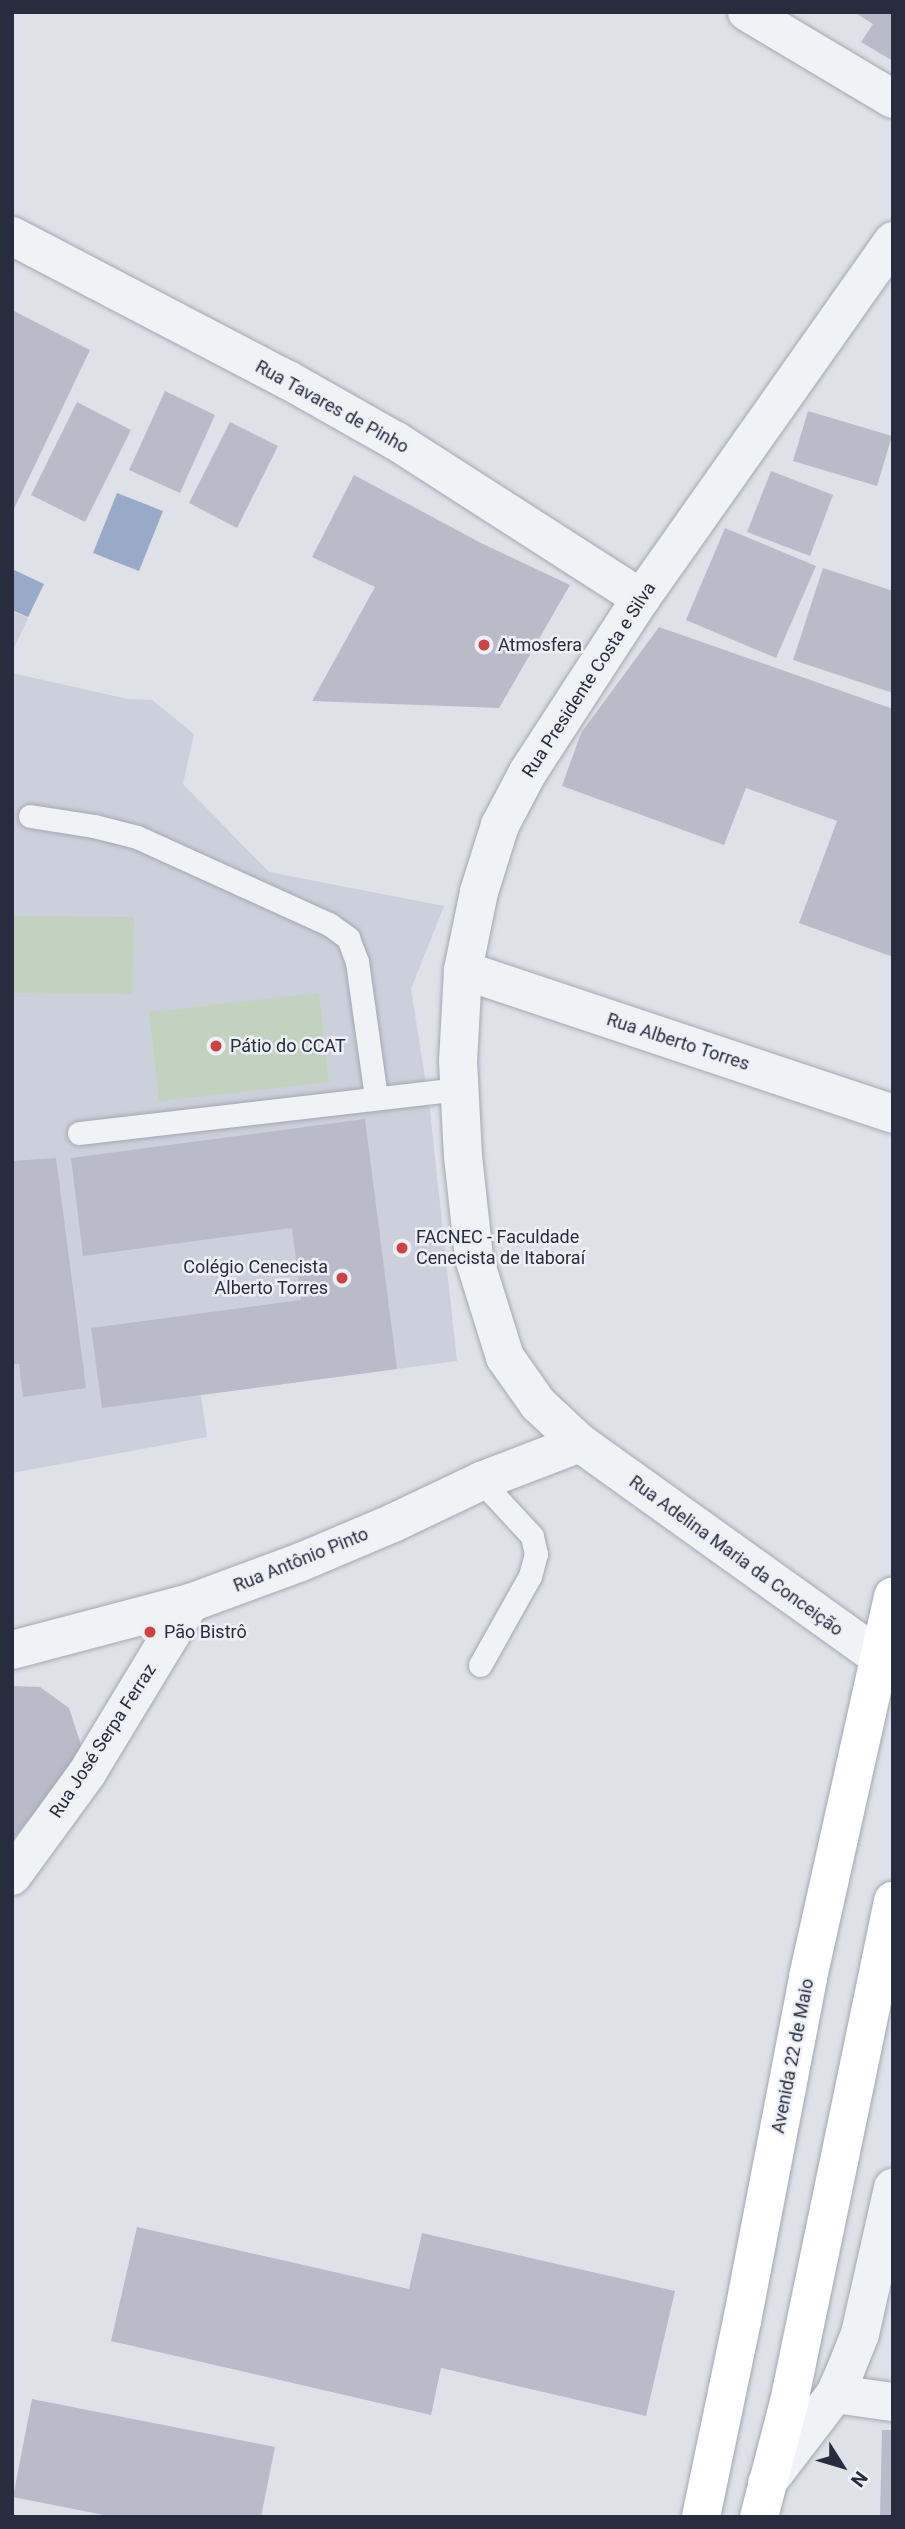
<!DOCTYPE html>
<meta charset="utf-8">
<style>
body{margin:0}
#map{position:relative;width:905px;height:2529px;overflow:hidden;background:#dee1e8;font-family:Roboto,sans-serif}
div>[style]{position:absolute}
.built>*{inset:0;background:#ccd0da}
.green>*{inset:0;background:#c2d2bf}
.water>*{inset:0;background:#99aac8}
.building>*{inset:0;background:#b9bcc8}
.roads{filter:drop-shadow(0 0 2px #a3a7b2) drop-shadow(0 0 2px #a3a7b2)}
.service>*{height:23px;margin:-11.5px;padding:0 11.5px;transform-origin:11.5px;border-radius:11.5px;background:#f1f2f6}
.minor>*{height:38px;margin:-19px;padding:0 19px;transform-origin:19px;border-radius:19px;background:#f1f2f6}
.tertiary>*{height:38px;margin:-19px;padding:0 19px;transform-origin:19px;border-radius:19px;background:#f1f2f6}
.primary>*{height:38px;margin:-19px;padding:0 19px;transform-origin:19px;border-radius:19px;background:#fff}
.dots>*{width:19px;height:19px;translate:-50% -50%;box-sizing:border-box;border:4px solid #eef0f6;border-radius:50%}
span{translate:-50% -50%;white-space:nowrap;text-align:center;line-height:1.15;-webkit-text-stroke:5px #eef0f6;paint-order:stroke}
.street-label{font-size:18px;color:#272d3f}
.poi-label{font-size:18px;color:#272d3f}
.left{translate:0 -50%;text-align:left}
.right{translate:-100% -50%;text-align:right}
.frame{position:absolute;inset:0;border:14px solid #272d3f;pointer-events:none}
.north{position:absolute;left:807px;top:2431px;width:70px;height:70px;-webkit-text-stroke:5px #eef0f6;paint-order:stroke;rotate:127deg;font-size:19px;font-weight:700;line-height:28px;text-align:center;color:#272d3f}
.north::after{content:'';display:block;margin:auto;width:24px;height:32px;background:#272d3f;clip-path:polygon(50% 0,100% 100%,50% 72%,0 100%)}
</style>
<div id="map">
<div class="built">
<div style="clip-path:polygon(12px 611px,28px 618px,12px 652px)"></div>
<div style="clip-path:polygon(12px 673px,128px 699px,152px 700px,194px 734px,183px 784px,269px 872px,444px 906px,411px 989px,429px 1102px,457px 1361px,201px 1395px,207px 1437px,12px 1473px)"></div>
</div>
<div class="green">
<div style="clip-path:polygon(12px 916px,134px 917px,133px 994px,12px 993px)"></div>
<div style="clip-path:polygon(319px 993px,329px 1082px,159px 1101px,149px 1012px)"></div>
</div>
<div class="water">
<div style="clip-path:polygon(117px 493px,163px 511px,139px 571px,93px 553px)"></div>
<div style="clip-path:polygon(12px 569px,44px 584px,28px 617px,12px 610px)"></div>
</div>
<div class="building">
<div style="clip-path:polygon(854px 12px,893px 12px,893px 61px,861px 42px,873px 24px)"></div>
<div style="clip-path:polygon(12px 310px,90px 350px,12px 513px)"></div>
<div style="clip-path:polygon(165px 391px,215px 415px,180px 493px,129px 470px)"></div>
<div style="clip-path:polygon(77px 402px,131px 430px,85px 522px,31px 495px)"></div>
<div style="clip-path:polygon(808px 411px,892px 436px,877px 486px,793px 461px)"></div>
<div style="clip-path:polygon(230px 422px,278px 446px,237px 528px,189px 503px)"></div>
<div style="clip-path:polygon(771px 471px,833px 495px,810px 556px,747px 532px)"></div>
<div style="clip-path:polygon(354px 475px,481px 543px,570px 585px,499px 708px,312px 701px,375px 587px,312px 557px)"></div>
<div style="clip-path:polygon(725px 528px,816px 566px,776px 658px,686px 620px)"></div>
<div style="clip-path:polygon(823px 568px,893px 591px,893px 693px,793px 660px)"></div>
<div style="clip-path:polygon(659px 627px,893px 709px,893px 957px,799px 923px,837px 821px,746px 788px,724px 845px,562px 786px,581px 733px)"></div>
<div style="clip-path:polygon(365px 1119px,397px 1369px,102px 1408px,91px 1328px,301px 1300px,292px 1228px,83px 1256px,71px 1158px)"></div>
<div style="clip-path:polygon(56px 1158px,86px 1388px,23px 1397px,19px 1364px,12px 1364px,12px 1161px)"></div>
<div style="clip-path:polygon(12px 1686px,40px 1687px,69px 1708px,82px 1748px,57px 1785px,12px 1840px)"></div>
<div style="clip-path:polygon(137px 2227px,409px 2289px,422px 2233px,675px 2291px,646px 2416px,441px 2368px,431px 2415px,111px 2341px)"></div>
<div style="clip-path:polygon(32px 2399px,275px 2447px,261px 2517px,114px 2517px,13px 2497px)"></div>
<div style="clip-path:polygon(882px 2430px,893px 2430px,893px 2517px,880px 2517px)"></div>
</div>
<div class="roads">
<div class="service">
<div style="left:30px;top:816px;width:65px;rotate:8.9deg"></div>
<div style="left:94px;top:826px;width:44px;rotate:14.3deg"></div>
<div style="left:137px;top:837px;width:211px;rotate:24.4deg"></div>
<div style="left:329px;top:924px;width:24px;rotate:36deg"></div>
<div style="left:348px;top:938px;width:26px;rotate:69deg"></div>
<div style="left:357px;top:962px;width:137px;rotate:82deg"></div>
<div style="left:79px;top:1133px;width:384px;rotate:-6.6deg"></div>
<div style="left:480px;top:1665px;width:102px;rotate:-60.7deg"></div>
<div style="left:530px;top:1576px;width:23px;rotate:-75deg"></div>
<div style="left:536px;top:1554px;width:18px;rotate:-103deg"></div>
<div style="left:532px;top:1536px;width:75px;rotate:-132.8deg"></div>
</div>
<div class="minor">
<div style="left:12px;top:236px;width:311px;rotate:27.6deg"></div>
<div style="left:288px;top:380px;width:124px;rotate:29.5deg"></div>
<div style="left:396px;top:441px;width:291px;rotate:32.7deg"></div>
<div style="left:893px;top:241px;width:437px;rotate:125.2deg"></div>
<div style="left:641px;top:598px;width:207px;rotate:123deg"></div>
<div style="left:528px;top:772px;width:60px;rotate:117.8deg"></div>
<div style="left:500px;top:825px;width:70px;rotate:107.4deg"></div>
<div style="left:479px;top:892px;width:80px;rotate:101.6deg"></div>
<div style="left:463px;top:970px;width:91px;rotate:93.1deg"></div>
<div style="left:458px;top:1061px;width:95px;rotate:87deg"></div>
<div style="left:463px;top:1156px;width:103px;rotate:83.8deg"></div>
<div style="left:474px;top:1258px;width:104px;rotate:72.6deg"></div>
<div style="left:505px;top:1357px;width:57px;rotate:54.9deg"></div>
<div style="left:538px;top:1404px;width:57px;rotate:42.9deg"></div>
<div style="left:580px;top:1443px;width:385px;rotate:35.6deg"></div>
<div style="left:463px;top:970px;width:453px;rotate:18.5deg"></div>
<div style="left:12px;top:1650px;width:184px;rotate:-14.8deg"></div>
<div style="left:190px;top:1603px;width:118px;rotate:-20.3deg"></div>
<div style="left:301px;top:1562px;width:100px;rotate:-23deg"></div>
<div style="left:393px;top:1523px;width:98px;rotate:-25.5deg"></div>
<div style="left:481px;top:1481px;width:106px;rotate:-21deg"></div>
<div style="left:12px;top:1876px;width:127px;rotate:-53.9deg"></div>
<div style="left:87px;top:1773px;width:199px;rotate:-58.8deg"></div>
<div style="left:835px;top:2394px;width:59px;rotate:7.9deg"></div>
<div style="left:767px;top:2483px;width:112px;rotate:-52.6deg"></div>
<div style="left:835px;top:2394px;width:22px;rotate:-66deg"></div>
<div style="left:844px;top:2374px;width:43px;rotate:-68.2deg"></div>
<div style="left:860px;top:2334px;width:150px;rotate:-77.3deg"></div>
</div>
<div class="tertiary">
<div style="left:747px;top:12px;width:170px;rotate:30.8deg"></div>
</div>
<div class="primary">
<div style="left:701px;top:2517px;width:200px;rotate:-78.2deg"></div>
<div style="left:742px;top:2321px;width:350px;rotate:-79.1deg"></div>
<div style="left:808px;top:1977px;width:390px;rotate:-77.4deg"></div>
<div style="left:759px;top:2517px;width:119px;rotate:-75.4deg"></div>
<div style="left:789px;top:2402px;width:512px;rotate:-78.27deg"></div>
</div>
</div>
<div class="dots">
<div style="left:484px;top:645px;background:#ce4244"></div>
<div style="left:216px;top:1046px;background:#ce4244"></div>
<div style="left:402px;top:1248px;background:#ce4244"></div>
<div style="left:342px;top:1278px;background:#ce4244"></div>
<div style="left:150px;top:1632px;background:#ce4244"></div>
</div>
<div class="street-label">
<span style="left:332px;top:407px;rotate:29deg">Rua Tavares de Pinho</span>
<span style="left:589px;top:680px;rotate:-57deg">Rua Presidente Costa e Silva</span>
<span style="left:678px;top:1042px;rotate:18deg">Rua Alberto Torres</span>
<span style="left:736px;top:1556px;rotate:36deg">Rua Adelina Maria da Conceição</span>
<span style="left:301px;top:1560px;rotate:-22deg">Rua Antônio Pinto</span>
<span style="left:103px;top:1741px;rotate:-57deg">Rua José Serpa Ferraz</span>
<span style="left:793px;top:2056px;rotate:-79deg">Avenida 22 de Maio</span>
</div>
<div class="poi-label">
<span class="left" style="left:498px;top:645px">Atmosfera</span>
<span class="left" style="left:230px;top:1046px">Pátio do CCAT</span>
<span class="left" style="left:416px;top:1248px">FACNEC - Faculdade<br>Cenecista de Itaboraí</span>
<span class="right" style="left:328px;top:1278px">Colégio Cenecista<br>Alberto Torres</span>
<span class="left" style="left:164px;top:1632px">Pão Bistrô</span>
</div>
<div class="frame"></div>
<div class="north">N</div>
</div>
